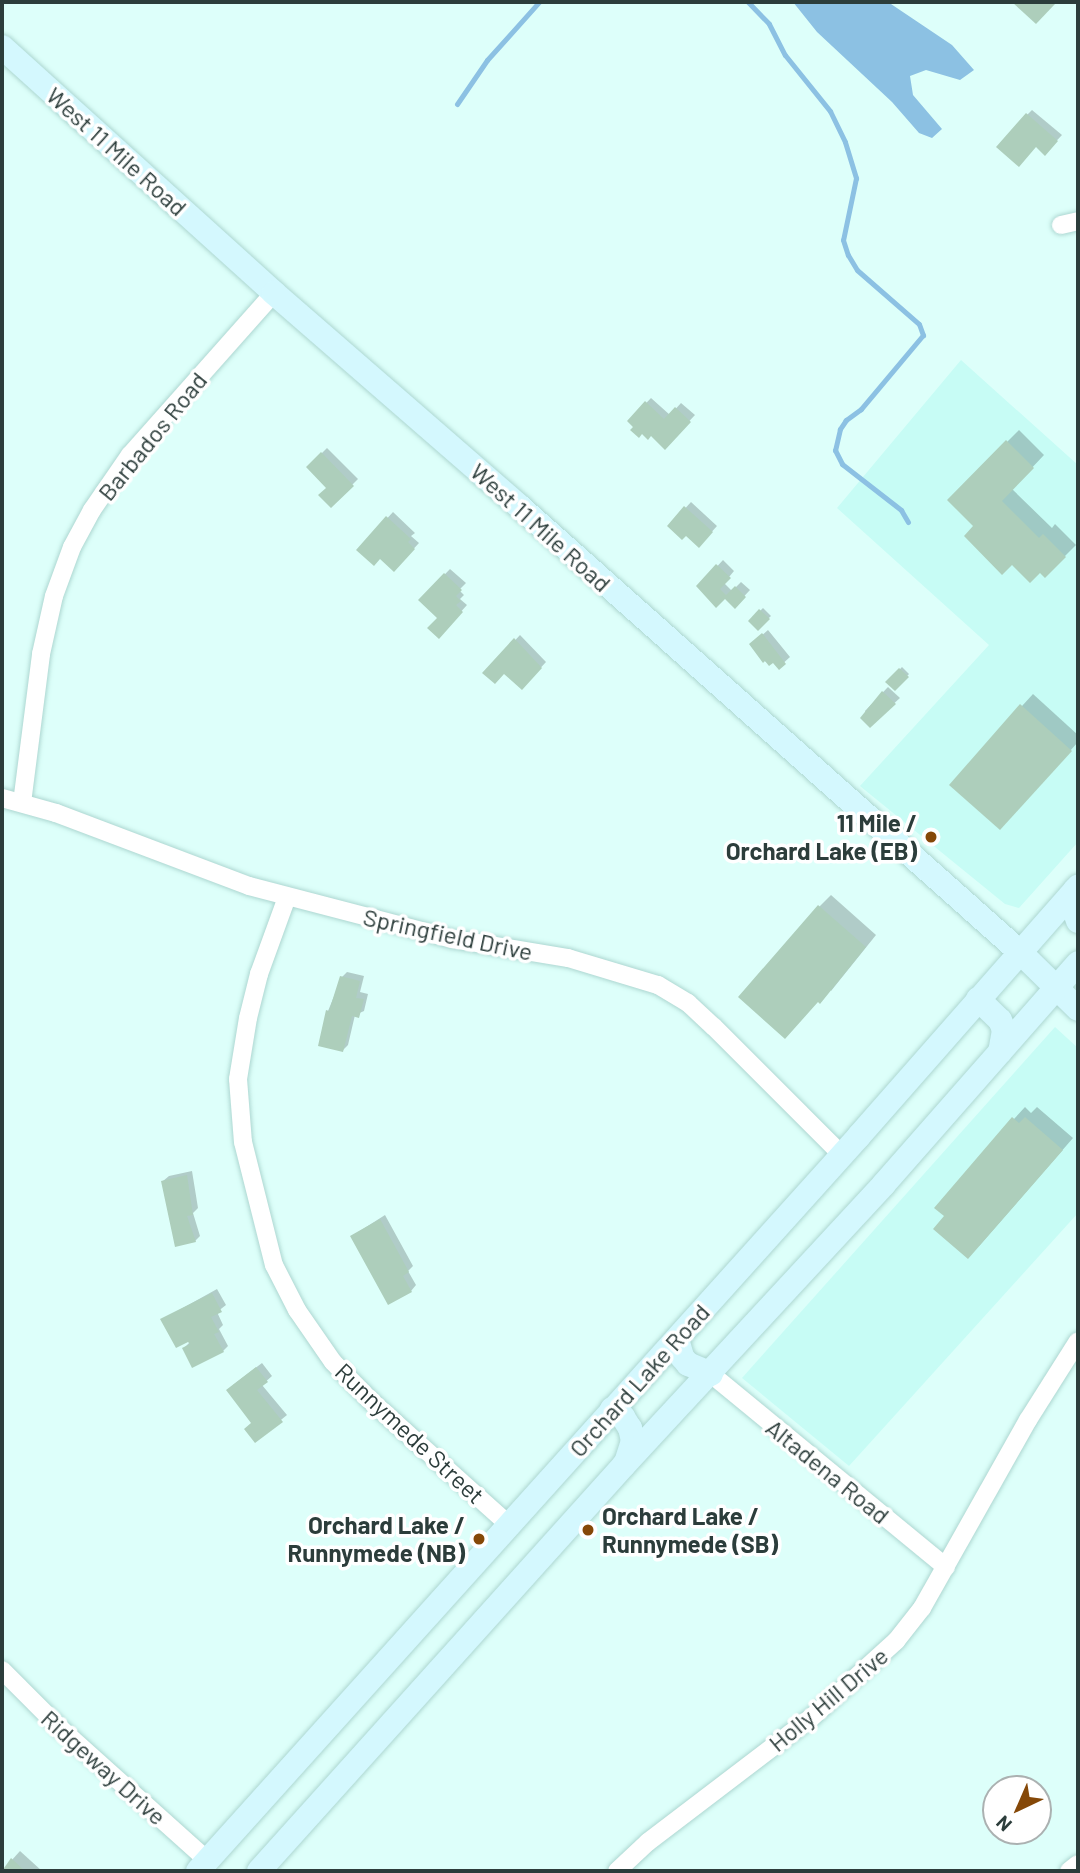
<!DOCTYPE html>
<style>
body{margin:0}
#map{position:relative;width:1080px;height:1873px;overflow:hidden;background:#ddfffa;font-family:Barlow,sans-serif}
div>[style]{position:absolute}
.built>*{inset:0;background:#c7fcf5}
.water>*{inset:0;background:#8cc1e3}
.shadow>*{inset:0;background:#0003}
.stream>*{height:5px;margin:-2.5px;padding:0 2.5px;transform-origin:2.5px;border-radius:2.5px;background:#8cc1e3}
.building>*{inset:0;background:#adcebb}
.roads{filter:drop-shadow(0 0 2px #add7d1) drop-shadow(0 0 2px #add7d1)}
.street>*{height:18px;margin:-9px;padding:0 9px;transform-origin:9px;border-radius:9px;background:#fff}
.secondary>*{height:24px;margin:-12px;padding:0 12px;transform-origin:12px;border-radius:12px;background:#d4f8fe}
.dots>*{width:19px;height:19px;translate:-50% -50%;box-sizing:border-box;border:4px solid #fff;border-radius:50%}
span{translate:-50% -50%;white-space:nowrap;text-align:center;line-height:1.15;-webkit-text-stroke:7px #fff;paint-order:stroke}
.street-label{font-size:24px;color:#2c3d3b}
.poi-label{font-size:24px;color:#2c3d3b;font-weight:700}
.right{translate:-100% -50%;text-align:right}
.left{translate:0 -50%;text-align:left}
.frame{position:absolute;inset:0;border:4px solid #2c3d3b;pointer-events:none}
.north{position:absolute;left:982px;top:1775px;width:70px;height:70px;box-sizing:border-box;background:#fff;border:2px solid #abb1b1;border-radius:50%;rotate:224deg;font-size:19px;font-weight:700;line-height:28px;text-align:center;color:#2c3d3b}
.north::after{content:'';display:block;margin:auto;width:24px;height:32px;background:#854808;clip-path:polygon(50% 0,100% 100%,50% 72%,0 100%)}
</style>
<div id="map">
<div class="built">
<div style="clip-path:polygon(961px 360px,1078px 465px,1078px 842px,1019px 908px,1005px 904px,860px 786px,989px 645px,837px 508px)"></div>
<div style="clip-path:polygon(1055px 1027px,1078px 1048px,1078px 1213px,849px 1466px,742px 1378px)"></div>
</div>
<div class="water">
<div style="clip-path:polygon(793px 2px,888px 2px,952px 45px,974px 70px,960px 80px,926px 70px,910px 76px,913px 95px,942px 129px,932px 138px,919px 133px,892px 102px,817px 32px)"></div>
</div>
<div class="shadow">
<div style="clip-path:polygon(1032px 110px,1062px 135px,1045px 153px,1027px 115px)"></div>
<div style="clip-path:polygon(651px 398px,670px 415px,681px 403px,695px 415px,665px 447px,651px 434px,642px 432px,639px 435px,629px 421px)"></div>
<div style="clip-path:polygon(1019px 430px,1044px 455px,1012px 489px,1052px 528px,1055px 524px,1076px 545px,1045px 576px,976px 526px,949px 500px)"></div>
<div style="clip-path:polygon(327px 448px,358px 479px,331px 506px,328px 488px,308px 467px)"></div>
<div style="clip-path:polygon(691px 502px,717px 526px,699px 546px,686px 534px,669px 526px)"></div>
<div style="clip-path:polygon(393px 512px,415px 533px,411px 536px,419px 543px,394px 570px,381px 557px,358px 550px)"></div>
<div style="clip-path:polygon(723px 560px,734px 571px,724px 583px,732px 591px,741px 582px,750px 590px,735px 606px,725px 597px,699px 586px)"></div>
<div style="clip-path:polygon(450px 569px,466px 583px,459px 590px,464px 595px,460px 599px,467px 605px,439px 636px,439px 618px,420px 600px)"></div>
<div style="clip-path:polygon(763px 608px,771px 616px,758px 628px,750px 621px)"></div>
<div style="clip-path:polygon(768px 630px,790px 657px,779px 667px,773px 660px,769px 664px,762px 659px,752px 644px)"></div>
<div style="clip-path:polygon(520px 635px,546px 662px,522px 688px,504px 672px,485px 673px)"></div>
<div style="clip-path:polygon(902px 667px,909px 674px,895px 689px,888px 682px)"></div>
<div style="clip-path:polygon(888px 687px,900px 698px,870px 725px,865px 711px)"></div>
<div style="clip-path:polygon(1033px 694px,1078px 735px,1078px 742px,1011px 817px,1022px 706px)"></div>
<div style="clip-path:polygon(831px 895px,876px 935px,831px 991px,819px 907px)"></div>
<div style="clip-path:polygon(347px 972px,364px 976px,360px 992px,368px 994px,364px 1011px,355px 1015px,348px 1045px,343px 1050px,328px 1011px,342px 977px)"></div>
<div style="clip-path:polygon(1025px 1107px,1031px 1113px,1037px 1107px,1073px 1138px,979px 1246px,1014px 1119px)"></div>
<div style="clip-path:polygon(192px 1171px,198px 1208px,193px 1213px,200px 1236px,195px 1241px,163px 1181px,169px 1176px)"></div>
<div style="clip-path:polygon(385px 1215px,413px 1266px,408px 1271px,416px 1285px,411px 1291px,352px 1236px)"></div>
<div style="clip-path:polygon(217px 1289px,226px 1305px,217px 1312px,223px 1325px,219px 1329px,228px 1346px,223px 1351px,184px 1348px,190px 1342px,163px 1319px)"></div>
<div style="clip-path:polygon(262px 1363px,272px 1376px,262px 1385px,287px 1415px,255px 1441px,253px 1423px,233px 1385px)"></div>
<div style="clip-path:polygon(20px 1851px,42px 1871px,2px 1871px)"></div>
</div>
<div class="stream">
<div style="left:748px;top:2px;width:30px;rotate:46deg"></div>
<div style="left:769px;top:24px;width:35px;rotate:63deg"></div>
<div style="left:785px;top:55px;width:72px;rotate:51.2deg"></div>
<div style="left:830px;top:111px;width:34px;rotate:64deg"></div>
<div style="left:845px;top:142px;width:38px;rotate:73deg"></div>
<div style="left:856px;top:178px;width:63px;rotate:101.8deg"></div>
<div style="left:843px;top:240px;width:16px;rotate:72deg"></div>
<div style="left:848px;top:255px;width:17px;rotate:59deg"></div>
<div style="left:857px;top:270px;width:82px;rotate:41.1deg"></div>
<div style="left:919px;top:324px;width:12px;rotate:70deg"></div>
<div style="left:923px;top:335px;width:97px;rotate:130deg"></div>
<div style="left:861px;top:409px;width:19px;rotate:144deg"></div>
<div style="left:846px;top:420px;width:11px;rotate:124deg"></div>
<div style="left:840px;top:429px;width:22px;rotate:103deg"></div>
<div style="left:835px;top:450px;width:16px;rotate:63deg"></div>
<div style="left:842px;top:464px;width:75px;rotate:37.9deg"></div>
<div style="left:901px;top:510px;width:14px;rotate:60deg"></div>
<div style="left:457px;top:104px;width:53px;rotate:-55.7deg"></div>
<div style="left:487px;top:60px;width:78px;rotate:-48.1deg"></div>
</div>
<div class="building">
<div style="clip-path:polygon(1012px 2px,1052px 2px,1055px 4px,1036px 24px)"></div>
<div style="clip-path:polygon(1026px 113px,1058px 141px,1045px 156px,1036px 147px,1019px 167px,996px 147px)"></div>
<div style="clip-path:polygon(645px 401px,664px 419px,675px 407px,691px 422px,665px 450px,651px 436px,648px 440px,642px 434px,639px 438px,630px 430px,633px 427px,627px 421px)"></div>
<div style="clip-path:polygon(1006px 440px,1034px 468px,1002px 501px,1039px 538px,1043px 534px,1066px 557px,1045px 578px,1040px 573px,1030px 583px,1012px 565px,1002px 575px,964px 536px,973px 526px,947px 500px)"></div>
<div style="clip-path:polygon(321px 452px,354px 486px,331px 508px,318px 495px,326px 488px,306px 467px)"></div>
<div style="clip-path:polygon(684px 506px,713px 532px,699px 548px,686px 536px,682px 540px,667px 526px)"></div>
<div style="clip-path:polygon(386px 516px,411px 539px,408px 542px,415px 549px,394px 572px,380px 559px,374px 566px,356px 550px)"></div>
<div style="clip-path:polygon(716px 564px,731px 578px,720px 589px,726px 595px,735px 586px,746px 597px,735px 609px,725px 599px,716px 608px,696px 586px)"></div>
<div style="clip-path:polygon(444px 573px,462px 590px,456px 596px,461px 601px,456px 605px,463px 612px,439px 639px,427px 628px,437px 618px,418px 600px)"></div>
<div style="clip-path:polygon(759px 609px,770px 619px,758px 631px,748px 621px)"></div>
<div style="clip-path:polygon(762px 633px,786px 664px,779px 670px,773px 663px,769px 666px,765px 661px,763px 663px,749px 644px)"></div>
<div style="clip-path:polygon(514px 638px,542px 668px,522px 690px,504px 674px,495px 684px,482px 673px)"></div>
<div style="clip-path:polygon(899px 668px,909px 677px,895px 691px,885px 682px)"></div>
<div style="clip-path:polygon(882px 691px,896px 704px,870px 728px,860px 718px)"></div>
<div style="clip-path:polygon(1020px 704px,1072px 751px,1000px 830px,949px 785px)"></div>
<div style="clip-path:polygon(818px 905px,866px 947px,820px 1004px,818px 1002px,785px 1039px,738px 997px)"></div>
<div style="clip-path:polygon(340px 976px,360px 981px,356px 998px,364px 999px,359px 1018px,352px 1016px,343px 1052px,318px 1046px,326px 1010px,329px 1011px)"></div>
<div style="clip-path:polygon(1012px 1117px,1019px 1123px,1025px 1117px,1063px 1150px,968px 1259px,933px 1229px,944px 1216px,934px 1208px)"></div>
<div style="clip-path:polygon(187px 1175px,193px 1215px,187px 1216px,196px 1242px,175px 1247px,161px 1181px)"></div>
<div style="clip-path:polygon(380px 1219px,409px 1272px,403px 1276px,412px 1292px,388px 1305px,350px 1236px)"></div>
<div style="clip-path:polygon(212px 1293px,222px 1312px,211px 1317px,219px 1332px,214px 1334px,224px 1352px,192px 1368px,182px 1348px,190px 1344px,188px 1342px,176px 1348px,160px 1319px)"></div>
<div style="clip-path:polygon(256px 1367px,268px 1382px,257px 1390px,283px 1422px,255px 1443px,244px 1429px,251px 1423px,226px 1390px)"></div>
<div style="clip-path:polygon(11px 1858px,25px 1871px,2px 1871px)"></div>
</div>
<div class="roads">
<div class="street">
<div style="left:1061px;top:225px;width:17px;rotate:-13deg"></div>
<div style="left:2px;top:798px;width:56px;rotate:15.5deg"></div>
<div style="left:56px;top:813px;width:206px;rotate:20.7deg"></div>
<div style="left:249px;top:886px;width:211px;rotate:14.6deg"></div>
<div style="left:453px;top:939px;width:117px;rotate:9.4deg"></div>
<div style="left:568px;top:958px;width:94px;rotate:16.7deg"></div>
<div style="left:658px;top:985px;width:35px;rotate:31deg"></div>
<div style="left:688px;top:1003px;width:35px;rotate:43deg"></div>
<div style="left:714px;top:1027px;width:181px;rotate:45deg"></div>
<div style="left:22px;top:803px;width:150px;rotate:-82.7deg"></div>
<div style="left:41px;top:654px;width:59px;rotate:-77.4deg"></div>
<div style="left:54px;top:596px;width:52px;rotate:-69.8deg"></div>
<div style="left:72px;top:547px;width:42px;rotate:-61.6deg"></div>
<div style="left:92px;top:510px;width:67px;rotate:-55.4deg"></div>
<div style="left:130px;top:455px;width:217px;rotate:-48.4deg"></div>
<div style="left:287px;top:897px;width:82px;rotate:110deg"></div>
<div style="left:259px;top:974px;width:45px;rotate:104deg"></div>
<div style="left:248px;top:1018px;width:62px;rotate:99.3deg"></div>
<div style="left:238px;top:1079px;width:63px;rotate:85.5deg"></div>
<div style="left:243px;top:1142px;width:127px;rotate:75.9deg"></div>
<div style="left:274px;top:1265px;width:51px;rotate:62.9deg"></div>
<div style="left:297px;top:1310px;width:63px;rotate:55.3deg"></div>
<div style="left:333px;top:1362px;width:54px;rotate:45.7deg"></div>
<div style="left:371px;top:1401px;width:186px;rotate:41.9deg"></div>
<div style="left:711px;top:1374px;width:304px;rotate:39.4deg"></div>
<div style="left:2px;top:1670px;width:83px;rotate:45deg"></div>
<div style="left:61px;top:1729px;width:198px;rotate:41.9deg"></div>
<div style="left:617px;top:1871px;width:42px;rotate:-43.1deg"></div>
<div style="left:648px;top:1842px;width:205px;rotate:-37.3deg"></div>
<div style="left:811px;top:1718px;width:115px;rotate:-42.2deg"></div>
<div style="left:896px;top:1641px;width:42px;rotate:-51.8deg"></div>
<div style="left:922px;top:1608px;width:216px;rotate:-60.6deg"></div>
<div style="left:1028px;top:1420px;width:93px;rotate:-57.7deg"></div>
<div style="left:1069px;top:1871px;width:11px;rotate:-38deg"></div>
</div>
<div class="secondary">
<div style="left:2px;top:47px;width:367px;rotate:42.1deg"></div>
<div style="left:274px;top:293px;width:325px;rotate:41deg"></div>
<div style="left:519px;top:506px;width:671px;rotate:41.68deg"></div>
<div style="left:1020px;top:952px;width:81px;rotate:44.5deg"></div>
<div style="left:1075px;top:890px;width:17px;rotate:97deg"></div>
<div style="left:1073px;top:907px;width:15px;rotate:70deg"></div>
<div style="left:978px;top:999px;width:30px;rotate:44deg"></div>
<div style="left:1000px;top:1020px;width:11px;rotate:68deg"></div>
<div style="left:1004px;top:1030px;width:22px;rotate:100deg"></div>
<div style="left:677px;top:1339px;width:19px;rotate:74deg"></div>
<div style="left:682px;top:1357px;width:9px;rotate:49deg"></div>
<div style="left:688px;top:1364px;width:25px;rotate:23deg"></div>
<div style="left:612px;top:1409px;width:14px;rotate:36deg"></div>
<div style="left:623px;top:1417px;width:13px;rotate:58deg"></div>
<div style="left:630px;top:1428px;width:13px;rotate:77deg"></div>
<div style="left:633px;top:1441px;width:22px;rotate:108deg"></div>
<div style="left:198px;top:1871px;width:989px;rotate:-48.03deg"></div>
<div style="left:859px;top:1136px;width:332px;rotate:-48.7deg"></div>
<div style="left:259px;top:1871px;width:546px;rotate:-48.04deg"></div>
<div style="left:624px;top:1465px;width:383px;rotate:-47.2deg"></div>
<div style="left:884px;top:1184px;width:294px;rotate:-48.7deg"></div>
</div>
</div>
<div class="dots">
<div style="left:931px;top:837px;background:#854808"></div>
<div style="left:588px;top:1530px;background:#854808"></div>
<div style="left:479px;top:1539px;background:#854808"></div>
</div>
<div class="street-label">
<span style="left:117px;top:151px;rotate:42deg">West 11 Mile Road</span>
<span style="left:152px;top:436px;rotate:-51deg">Barbados Road</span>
<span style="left:541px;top:527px;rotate:42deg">West 11 Mile Road</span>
<span style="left:448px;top:934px;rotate:12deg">Springfield Drive</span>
<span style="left:639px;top:1380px;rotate:-48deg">Orchard Lake Road</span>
<span style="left:410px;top:1433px;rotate:43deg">Runnymede Street</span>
<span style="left:828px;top:1471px;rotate:39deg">Altadena Road</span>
<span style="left:828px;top:1699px;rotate:-40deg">Holly Hill Drive</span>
<span style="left:104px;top:1767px;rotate:42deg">Ridgeway Drive</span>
</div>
<div class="poi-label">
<span class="right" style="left:917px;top:837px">11 Mile /<br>Orchard Lake (EB)</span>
<span class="left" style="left:602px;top:1530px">Orchard Lake /<br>Runnymede (SB)</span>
<span class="right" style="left:465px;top:1539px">Orchard Lake /<br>Runnymede (NB)</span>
</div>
<div class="frame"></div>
<div class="north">N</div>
</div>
